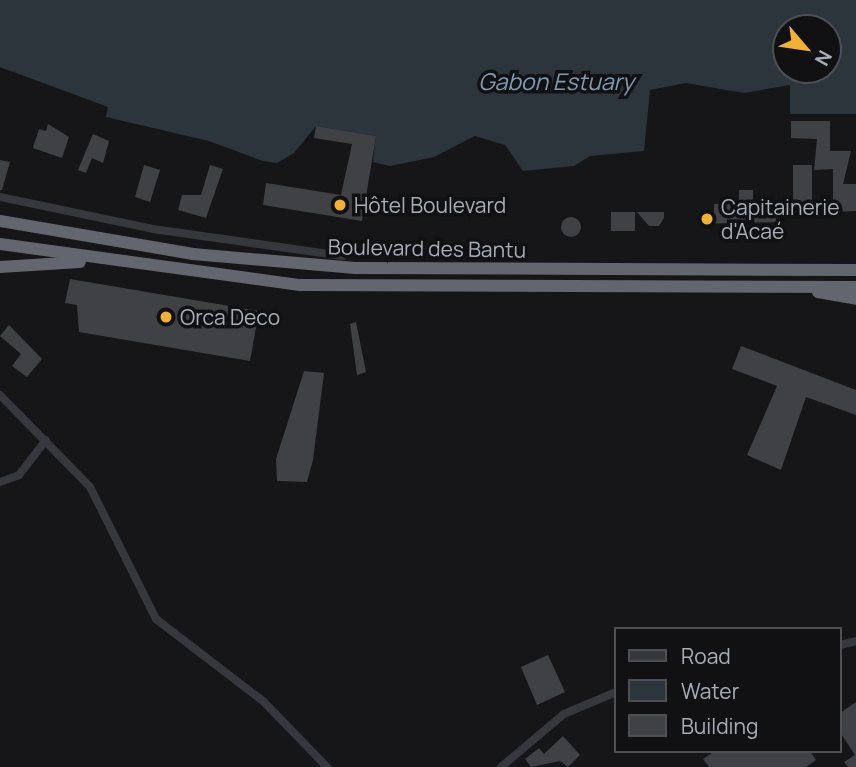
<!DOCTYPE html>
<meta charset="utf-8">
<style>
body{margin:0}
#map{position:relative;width:856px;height:767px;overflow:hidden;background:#161618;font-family:Manrope,sans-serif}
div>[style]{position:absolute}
.water>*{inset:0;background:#2c353c}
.building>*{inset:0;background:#404145}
.round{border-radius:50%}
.minor>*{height:8px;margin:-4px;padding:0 4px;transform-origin:4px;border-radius:4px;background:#37383d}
.highway>*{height:12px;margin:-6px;padding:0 6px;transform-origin:6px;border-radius:6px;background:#63666e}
.dots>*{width:19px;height:19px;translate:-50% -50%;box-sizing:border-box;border:4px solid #111113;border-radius:50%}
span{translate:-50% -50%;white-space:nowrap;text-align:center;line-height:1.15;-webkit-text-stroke:7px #111113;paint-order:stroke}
.poi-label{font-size:21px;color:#a8adb8}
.left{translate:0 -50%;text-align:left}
.street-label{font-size:21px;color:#a8adb8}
.water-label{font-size:23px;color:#7f9bb3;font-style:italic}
.legend{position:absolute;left:614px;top:627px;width:228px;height:126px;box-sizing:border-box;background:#111113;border:2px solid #4d4f55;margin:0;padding:9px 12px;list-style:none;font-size:21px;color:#a8adb8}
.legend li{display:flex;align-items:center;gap:14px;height:35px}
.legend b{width:35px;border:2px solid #4d4f55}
.north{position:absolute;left:772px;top:14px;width:70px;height:70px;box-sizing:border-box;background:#111113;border:2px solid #4d4f55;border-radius:50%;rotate:119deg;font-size:19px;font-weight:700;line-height:28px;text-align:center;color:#a8adb8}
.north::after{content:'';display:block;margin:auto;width:24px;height:32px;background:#f2b134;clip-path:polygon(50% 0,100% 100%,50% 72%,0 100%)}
</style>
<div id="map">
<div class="water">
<div style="clip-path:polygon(evenodd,0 0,856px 0,856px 114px,790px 114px,790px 85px,744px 93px,686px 83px,650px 90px,644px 151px,590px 156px,574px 166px,523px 171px,505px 145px,475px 136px,434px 157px,390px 166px,373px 162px,376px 136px,316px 126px,294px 153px,277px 163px,263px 161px,209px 141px,106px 117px,108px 107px,0 67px,0 0,786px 28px,828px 28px,828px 70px,786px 70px,786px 28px)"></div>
</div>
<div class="building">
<div style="clip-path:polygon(791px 121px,830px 121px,830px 151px,851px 151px,843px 184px,856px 184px,856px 211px,833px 212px,833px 169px,814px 170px,817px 139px,791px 138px)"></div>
<div style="clip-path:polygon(48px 124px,69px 137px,62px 158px,33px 148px,39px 129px,46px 131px)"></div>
<div style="clip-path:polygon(316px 126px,376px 136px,362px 221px,263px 205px,266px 183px,341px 195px,352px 144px,314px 138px)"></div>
<div style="clip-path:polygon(93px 134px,109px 141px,103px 163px,92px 158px,86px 173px,78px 170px)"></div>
<div style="clip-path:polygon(0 160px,10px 162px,2px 190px,0 190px)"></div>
<div style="clip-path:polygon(144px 165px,160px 170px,150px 202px,135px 197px)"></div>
<div style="clip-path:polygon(210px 165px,223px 169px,206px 218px,178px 210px,182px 195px,201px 195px)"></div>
<div style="clip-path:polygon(793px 165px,812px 165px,812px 217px,793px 217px)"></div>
<div style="clip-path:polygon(739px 190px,753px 190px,753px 212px,778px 212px,778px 222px,699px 224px,699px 214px,714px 214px,714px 204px,739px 203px)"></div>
<div style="clip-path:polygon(611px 212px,635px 212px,635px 231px,611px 231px)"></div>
<div style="clip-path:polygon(637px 212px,664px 212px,664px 218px,659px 226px,649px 226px)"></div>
<div class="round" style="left:561px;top:217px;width:20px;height:20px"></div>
<div style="clip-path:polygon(70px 279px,259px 311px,250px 361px,79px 332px,77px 305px,65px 303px)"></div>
<div style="clip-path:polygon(356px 322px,366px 372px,357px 375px,350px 324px)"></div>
<div style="clip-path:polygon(9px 325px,42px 359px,27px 377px,12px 366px,21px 354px,0 336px)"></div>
<div style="clip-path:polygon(741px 346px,856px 390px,856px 415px,806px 397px,781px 470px,747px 455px,777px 386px,732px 369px)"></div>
<div style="clip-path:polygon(304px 371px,324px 373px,313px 460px,307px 482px,277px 481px,276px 459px)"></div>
<div style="clip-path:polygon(548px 655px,565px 692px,537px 705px,521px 667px)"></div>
<div style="clip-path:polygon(856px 702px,856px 767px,848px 767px,844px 762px,855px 755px,840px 732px,840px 713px)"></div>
<div style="clip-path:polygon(563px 736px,580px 755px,568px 767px,560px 761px,531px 767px,525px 759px,539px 748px,544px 754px)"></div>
<div style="clip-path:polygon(715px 751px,810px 751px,816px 760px,806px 767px,709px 767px,703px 759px)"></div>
</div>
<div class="minor">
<div style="left:0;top:197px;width:156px;rotate:11.8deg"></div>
<div style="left:153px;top:229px;width:192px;rotate:8.1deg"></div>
<div style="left:0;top:395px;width:129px;rotate:45.6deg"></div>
<div style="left:90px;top:487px;width:148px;rotate:63.4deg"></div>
<div style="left:156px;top:619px;width:136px;rotate:37.5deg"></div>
<div style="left:264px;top:702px;width:91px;rotate:45.9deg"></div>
<div style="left:0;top:482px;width:20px;rotate:-20deg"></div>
<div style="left:19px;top:475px;width:44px;rotate:-52.4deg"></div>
<div style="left:840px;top:645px;width:16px;rotate:-14deg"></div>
<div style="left:501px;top:767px;width:82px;rotate:-40.1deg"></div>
<div style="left:564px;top:714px;width:56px;rotate:-22.9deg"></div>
</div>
<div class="highway">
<div style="left:0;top:221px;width:196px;rotate:9.7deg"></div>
<div style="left:193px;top:254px;width:163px;rotate:4.9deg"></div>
<div style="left:355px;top:268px;width:501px;rotate:0.23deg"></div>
<div style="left:0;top:244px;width:303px;rotate:7.8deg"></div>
<div style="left:300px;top:285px;width:556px;rotate:0.21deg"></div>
<div style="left:0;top:267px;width:80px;rotate:-3.6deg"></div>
<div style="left:818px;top:292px;width:39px;rotate:10deg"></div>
</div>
<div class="dots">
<div style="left:340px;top:205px;background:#f2b134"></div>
<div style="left:707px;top:219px;background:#f2b134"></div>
<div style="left:166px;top:317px;background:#f2b134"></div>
</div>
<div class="poi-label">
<span class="left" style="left:354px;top:205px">Hôtel Boulevard</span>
<span class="left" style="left:721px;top:219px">Capitainerie<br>d'Acaé</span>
<span class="left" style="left:180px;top:317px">Orca Deco</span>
</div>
<div class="street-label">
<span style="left:427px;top:248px;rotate:1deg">Boulevard des Bantu</span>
</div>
<div class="water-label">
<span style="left:556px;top:81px">Gabon Estuary</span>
</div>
<ul class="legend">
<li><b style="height:9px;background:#37383d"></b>Road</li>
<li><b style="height:19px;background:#2c353c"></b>Water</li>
<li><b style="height:19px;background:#404145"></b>Building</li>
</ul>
<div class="north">N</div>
</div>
